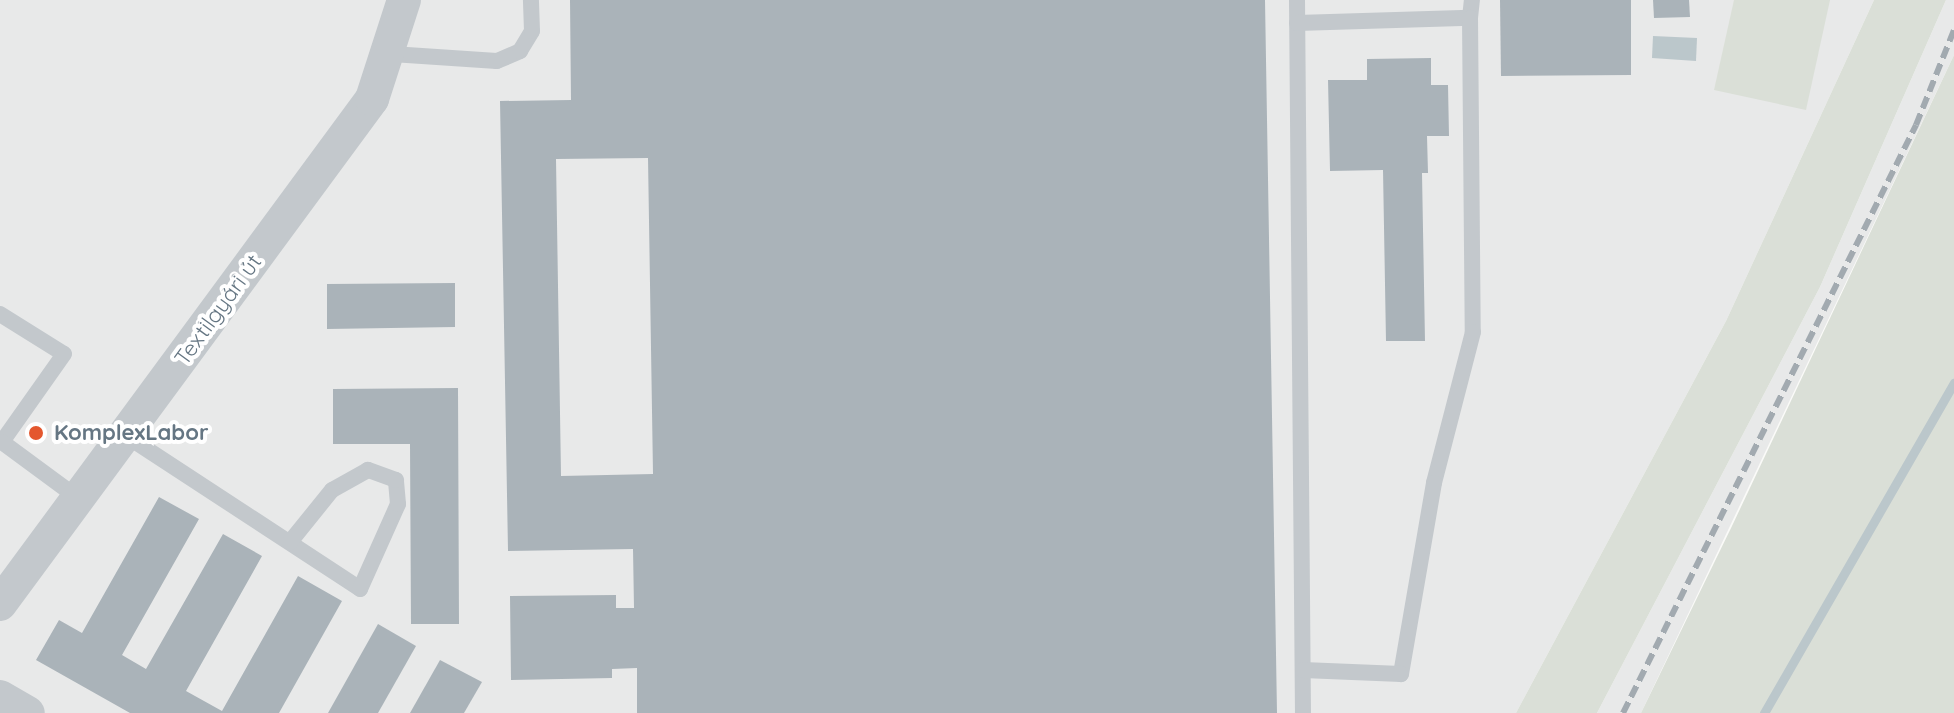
<!DOCTYPE html>
<meta charset="utf-8">
<style>
body{margin:0}
#map{position:relative;width:1954px;height:713px;overflow:hidden;background:#fafaf8;font-family:Quicksand,sans-serif}
div>[style]{position:absolute}
.built>*{inset:0;background:#e8e9e9}
.green>*{inset:0;background:#dadfd7}
.water>*{inset:0;background:#bbc7cb}
.stream>*{height:9px;margin:-4.5px;padding:0 4.5px;transform-origin:4.5px;border-radius:4.5px;background:#bbc7cb}
.building>*{inset:0;background:#aab3b9}
.lane>*{height:16px;margin:-8px;padding:0 8px;transform-origin:8px;border-radius:8px;background:#c3c8cc}
.street>*{height:34px;margin:-17px;padding:0 17px;transform-origin:17px;border-radius:17px;background:#c3c8cc}
.rail>*{height:6px;margin-top:-3px;transform-origin:0;background:repeating-linear-gradient(90deg,#a2aab0 0 12px,transparent 0 18px)}
.dots>*{width:22px;height:22px;translate:-50% -50%;box-sizing:border-box;border:4px solid #fff;border-radius:50%}
span{translate:-50% -50%;white-space:nowrap;text-align:center;line-height:1.15;-webkit-text-stroke:8px #fff;paint-order:stroke}
.street-label{font-size:22px;color:#657683}
.poi-label{font-size:22px;color:#657683;font-weight:700}
.left{translate:0 -50%;text-align:left}
</style>
<div id="map">
<div class="built">
<div style="clip-path:polygon(0 0,1874px 0,1726px 321px,1516px 713px,0 713px)"></div>
<div style="clip-path:polygon(1946px 0,1954px 0,1954px 55px,1641px 713px,1597px 713px,1820px 287px)"></div>
</div>
<div class="green">
<div style="clip-path:polygon(1734px 0,1830px 0,1806px 110px,1714px 90px)"></div>
<div style="clip-path:polygon(1874px 0,1946px 0,1820px 287px,1597px 713px,1516px 713px,1726px 321px)"></div>
<div style="clip-path:polygon(1954px 55px,1954px 713px,1641px 713px,1732px 526px)"></div>
</div>
<div class="water">
<div style="clip-path:polygon(1653px 36px,1697px 38px,1696px 61px,1652px 58px)"></div>
</div>
<div class="stream">
<div style="left:1764px;top:713px;width:381px;rotate:-60.1deg"></div>
</div>
<div class="building">
<div style="clip-path:polygon(evenodd,570px 0,1265px 0,1277px 713px,637px 713px,637px 668px,612px 669px,612px 678px,511px 680px,510px 596px,616px 595px,616px 608px,634px 608px,633px 549px,508px 551px,500px 101px,571px 100px,570px 0,648px 158px,653px 474px,561px 476px,556px 159px,648px 158px)"></div>
<div style="clip-path:polygon(1500px 0,1631px 0,1631px 75px,1501px 76px)"></div>
<div style="clip-path:polygon(1653px 0,1689px 0,1690px 17px,1654px 18px)"></div>
<div style="clip-path:polygon(1431px 58px,1431px 85px,1448px 85px,1449px 136px,1427px 136px,1428px 173px,1422px 173px,1425px 341px,1386px 341px,1383px 170px,1330px 171px,1328px 80px,1367px 80px,1367px 59px)"></div>
<div style="clip-path:polygon(455px 283px,455px 327px,327px 329px,327px 284px)"></div>
<div style="clip-path:polygon(458px 388px,459px 624px,411px 624px,410px 444px,333px 444px,333px 389px)"></div>
<div style="clip-path:polygon(159px 497px,199px 519px,122px 655px,146px 669px,223px 534px,262px 556px,186px 691px,222px 711px,298px 576px,342px 601px,279px 713px,130px 713px,36px 660px,59px 620px,82px 633px)"></div>
<div style="clip-path:polygon(378px 624px,416px 646px,378px 713px,328px 713px)"></div>
<div style="clip-path:polygon(440px 660px,482px 682px,464px 713px,410px 713px)"></div>
</div>
<div class="lane">
<div style="left:1297px;top:0;width:713px;rotate:89.52deg"></div>
<div style="left:1470px;top:18px;width:18px;rotate:-84deg"></div>
<div style="left:1297px;top:23px;width:173px;rotate:-1.7deg"></div>
<div style="left:1470px;top:18px;width:314px;rotate:89.5deg"></div>
<div style="left:1473px;top:332px;width:156px;rotate:104.5deg"></div>
<div style="left:1434px;top:483px;width:194px;rotate:99.8deg"></div>
<div style="left:1401px;top:674px;width:98px;rotate:-177.7deg"></div>
<div style="left:392px;top:54px;width:105px;rotate:3.8deg"></div>
<div style="left:497px;top:61px;width:25px;rotate:-23deg"></div>
<div style="left:520px;top:51px;width:23px;rotate:-59deg"></div>
<div style="left:532px;top:31px;width:31px;rotate:-92deg"></div>
<div style="left:0;top:314px;width:75px;rotate:32deg"></div>
<div style="left:64px;top:354px;width:108px;rotate:125.2deg"></div>
<div style="left:2px;top:442px;width:94px;rotate:36.4deg"></div>
<div style="left:125px;top:435px;width:281px;rotate:33.2deg"></div>
<div style="left:360px;top:589px;width:93px;rotate:-65.9deg"></div>
<div style="left:398px;top:504px;width:24px;rotate:-95deg"></div>
<div style="left:396px;top:480px;width:30px;rotate:-160deg"></div>
<div style="left:368px;top:470px;width:41px;rotate:150.9deg"></div>
<div style="left:332px;top:490px;width:67px;rotate:128.9deg"></div>
</div>
<div class="street">
<div style="left:0;top:604px;width:627px;rotate:-53.62deg"></div>
<div style="left:372px;top:99px;width:104px;rotate:-72.1deg"></div>
<div style="left:0;top:697px;width:32px;rotate:30deg"></div>
</div>
<div class="rail">
<div style="left:1623px;top:713px;width:657px;rotate:-63.51deg"></div>
<div style="left:1916px;top:125px;width:102px;rotate:-68.2deg"></div>
</div>
<div class="dots">
<div style="left:36px;top:433px;background:#e4572e"></div>
</div>
<div class="street-label">
<span style="left:218px;top:310px;rotate:-54deg">Textilgyári út</span>
</div>
<div class="poi-label">
<span class="left" style="left:54px;top:433px">KomplexLabor</span>
</div>
</div>
